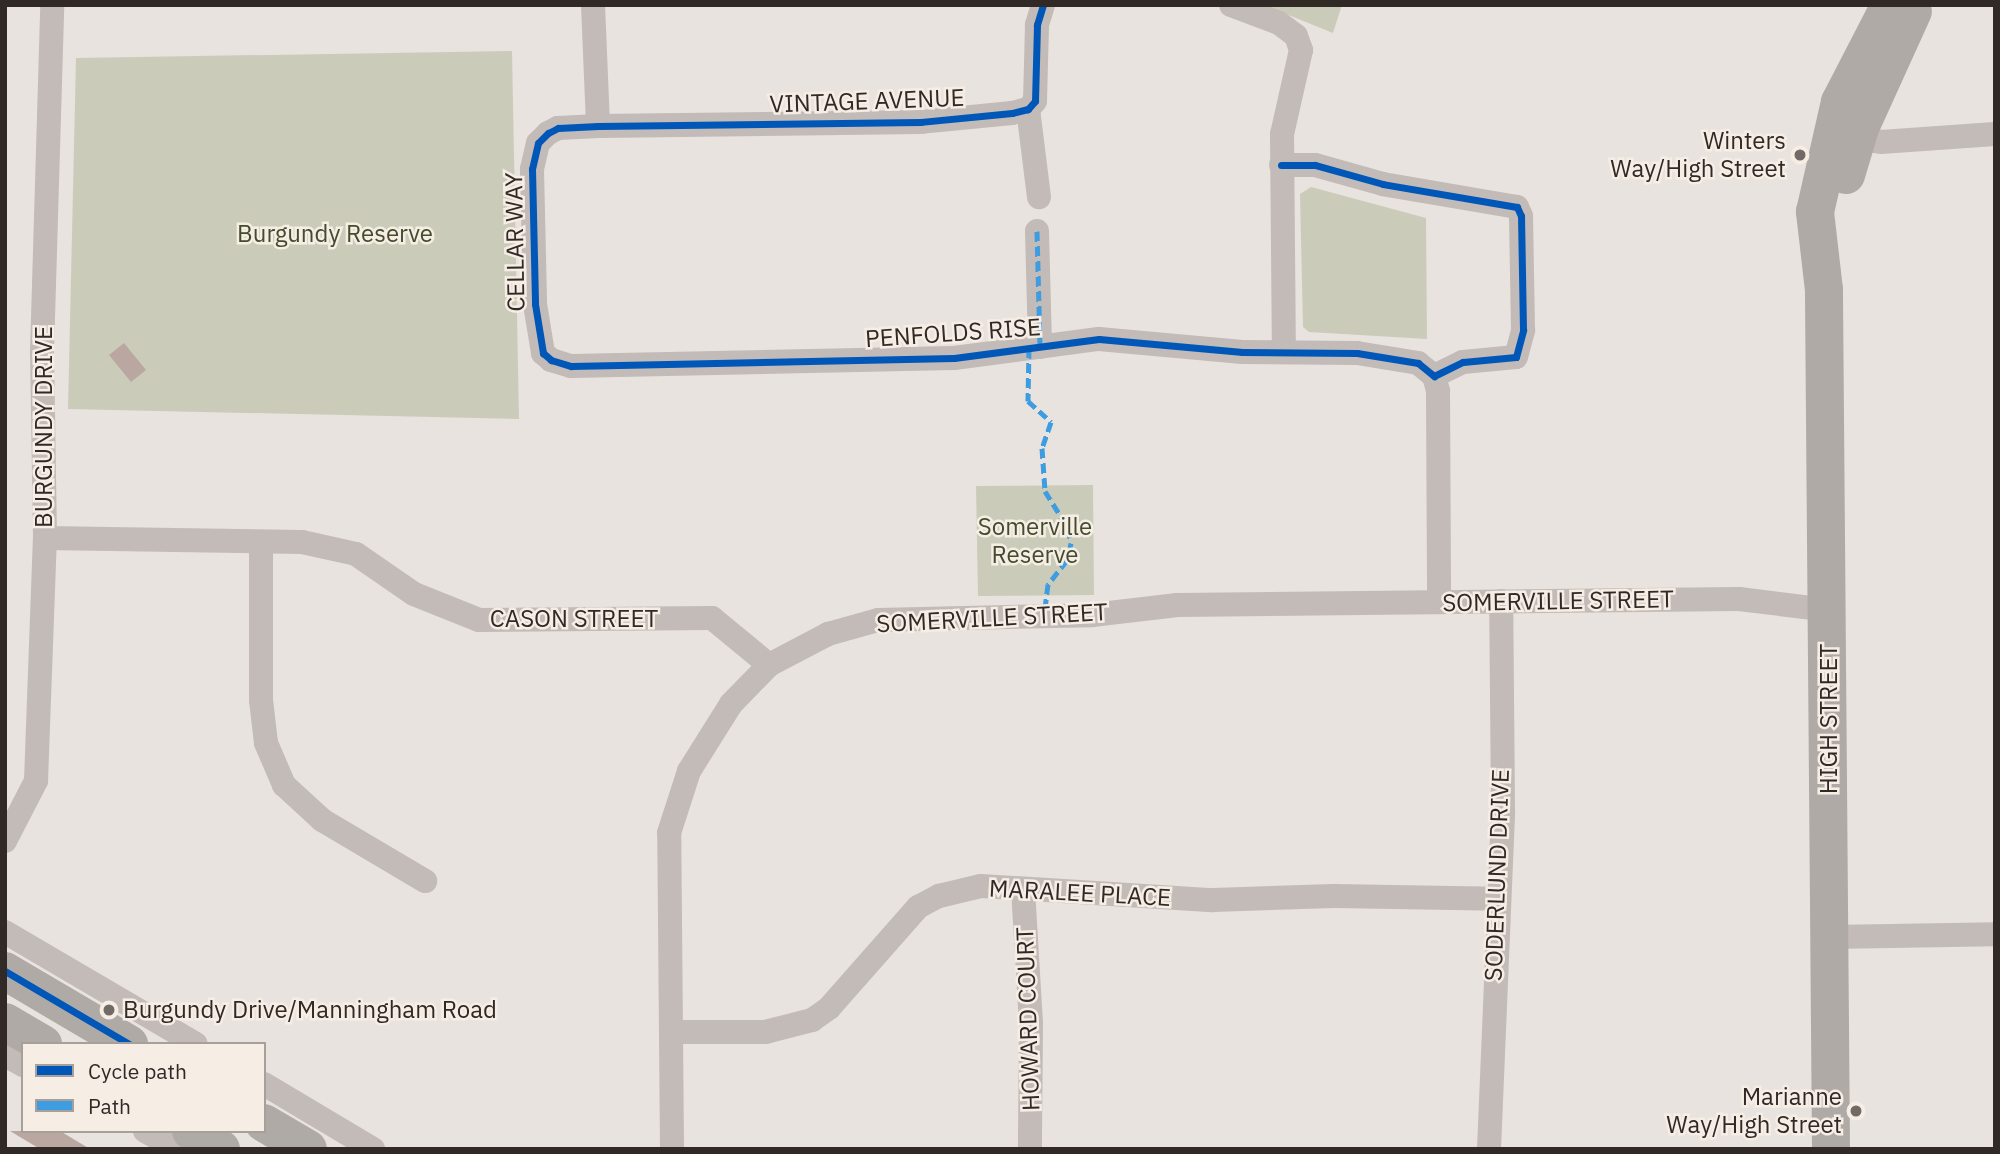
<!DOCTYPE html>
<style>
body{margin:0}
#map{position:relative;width:2000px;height:1154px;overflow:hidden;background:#e8e3de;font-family:"IBM Plex Sans",sans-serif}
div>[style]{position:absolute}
.green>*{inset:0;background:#caccb9}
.building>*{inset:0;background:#baa7a2}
.street>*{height:24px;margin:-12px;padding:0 12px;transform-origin:12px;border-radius:12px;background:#c2bbb7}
.primary>*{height:38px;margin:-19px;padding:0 19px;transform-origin:19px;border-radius:19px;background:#b0aaa7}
.quiet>*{height:5px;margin-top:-2.5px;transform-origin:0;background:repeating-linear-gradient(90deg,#3e9ce0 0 10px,transparent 0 15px)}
.cycleway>*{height:7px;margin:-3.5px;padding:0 3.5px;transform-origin:3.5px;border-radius:3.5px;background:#0057b8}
.dots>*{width:19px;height:19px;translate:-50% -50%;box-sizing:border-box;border:4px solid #f6ede5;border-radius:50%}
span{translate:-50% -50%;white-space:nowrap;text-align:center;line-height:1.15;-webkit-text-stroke:5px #f6ede5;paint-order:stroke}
.street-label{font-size:24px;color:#312926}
.poi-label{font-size:24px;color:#312926}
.right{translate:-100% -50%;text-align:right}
.left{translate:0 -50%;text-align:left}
.park-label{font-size:24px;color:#434c2d}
.frame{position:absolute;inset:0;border:7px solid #312926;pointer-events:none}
.legend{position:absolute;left:21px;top:1042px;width:245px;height:91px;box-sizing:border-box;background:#f6ede5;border:2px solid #a79f99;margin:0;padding:9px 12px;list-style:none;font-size:21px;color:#312926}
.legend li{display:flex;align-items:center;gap:14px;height:35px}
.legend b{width:35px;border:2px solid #a79f99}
</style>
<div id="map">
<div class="green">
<div style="clip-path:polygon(1264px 5px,1342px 5px,1333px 33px)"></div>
<div style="clip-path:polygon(512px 51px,519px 419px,68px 409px,76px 58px)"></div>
<div style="clip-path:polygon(1311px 187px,1426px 218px,1427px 339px,1309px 332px,1303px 327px,1300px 194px)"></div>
<div style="clip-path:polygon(1093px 485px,1094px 595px,978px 596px,976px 486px)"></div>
</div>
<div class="building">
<div style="clip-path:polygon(124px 343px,146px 370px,131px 382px,109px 355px)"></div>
<div style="clip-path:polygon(10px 1131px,60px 1131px,90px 1149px,40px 1149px)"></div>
</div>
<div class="street">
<div style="left:593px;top:5px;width:121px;rotate:87.6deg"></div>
<div style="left:1043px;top:5px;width:21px;rotate:107deg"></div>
<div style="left:1037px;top:25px;width:76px;rotate:91.5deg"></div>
<div style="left:1035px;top:101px;width:11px;rotate:131deg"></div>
<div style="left:1028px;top:109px;width:16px;rotate:166deg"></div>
<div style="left:1012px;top:113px;width:91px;rotate:174.4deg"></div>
<div style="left:921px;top:122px;width:323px;rotate:179.3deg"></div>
<div style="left:598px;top:126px;width:40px;rotate:177.1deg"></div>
<div style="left:558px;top:128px;width:11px;rotate:153deg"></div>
<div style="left:548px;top:133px;width:14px;rotate:135deg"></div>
<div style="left:538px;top:143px;width:27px;rotate:103deg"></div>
<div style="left:532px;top:169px;width:135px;rotate:88.7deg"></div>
<div style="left:535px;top:304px;width:50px;rotate:80.7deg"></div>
<div style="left:543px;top:353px;width:11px;rotate:41deg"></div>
<div style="left:551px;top:360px;width:21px;rotate:17deg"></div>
<div style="left:571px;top:366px;width:383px;rotate:-1.2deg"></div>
<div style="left:954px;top:358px;width:146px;rotate:-7.5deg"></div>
<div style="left:1099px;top:339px;width:144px;rotate:5.2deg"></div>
<div style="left:1242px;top:352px;width:115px;rotate:0.5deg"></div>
<div style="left:1357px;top:353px;width:62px;rotate:9.3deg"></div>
<div style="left:1418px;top:363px;width:21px;rotate:39deg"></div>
<div style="left:1434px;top:376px;width:32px;rotate:-26deg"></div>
<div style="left:1463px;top:362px;width:53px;rotate:-5.4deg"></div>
<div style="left:1516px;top:357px;width:28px;rotate:-75deg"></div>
<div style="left:1523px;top:330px;width:114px;rotate:-91deg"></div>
<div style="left:1521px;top:216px;width:10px;rotate:-114deg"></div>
<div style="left:1517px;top:207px;width:136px;rotate:-170.3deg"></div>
<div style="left:1383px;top:184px;width:71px;rotate:-164.4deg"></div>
<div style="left:1315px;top:165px;width:34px;rotate:180deg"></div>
<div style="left:1231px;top:5px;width:51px;rotate:20.6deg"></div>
<div style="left:1279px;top:23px;width:21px;rotate:37deg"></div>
<div style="left:1296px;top:36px;width:15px;rotate:70deg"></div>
<div style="left:1301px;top:50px;width:86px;rotate:102.7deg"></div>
<div style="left:1282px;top:134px;width:218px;rotate:89.5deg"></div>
<div style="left:1028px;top:109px;width:89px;rotate:82.9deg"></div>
<div style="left:1842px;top:137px;width:39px;rotate:7deg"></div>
<div style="left:1881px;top:142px;width:114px;rotate:-4deg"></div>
<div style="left:1037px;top:231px;width:116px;rotate:88.5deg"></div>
<div style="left:1434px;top:376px;width:16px;rotate:75deg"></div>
<div style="left:1438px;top:391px;width:211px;rotate:89.7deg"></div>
<div style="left:45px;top:538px;width:257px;rotate:0.9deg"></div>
<div style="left:302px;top:542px;width:55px;rotate:12.5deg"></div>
<div style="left:356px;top:554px;width:70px;rotate:34.6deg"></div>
<div style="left:414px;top:594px;width:70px;rotate:21.8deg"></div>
<div style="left:479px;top:620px;width:233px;rotate:-0.5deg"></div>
<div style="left:712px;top:618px;width:74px;rotate:39.5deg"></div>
<div style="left:261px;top:543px;width:157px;rotate:90deg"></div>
<div style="left:261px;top:700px;width:43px;rotate:83.4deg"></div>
<div style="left:266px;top:743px;width:46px;rotate:66.8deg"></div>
<div style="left:284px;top:785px;width:52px;rotate:42.6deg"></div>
<div style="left:322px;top:820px;width:120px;rotate:30.6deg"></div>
<div style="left:5px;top:841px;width:68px;rotate:-62.7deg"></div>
<div style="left:36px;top:781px;width:243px;rotate:-87.9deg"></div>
<div style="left:45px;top:538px;width:186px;rotate:-90.9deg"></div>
<div style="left:42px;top:352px;width:347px;rotate:-88.3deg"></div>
<div style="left:1023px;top:889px;width:134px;rotate:86.6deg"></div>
<div style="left:1031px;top:1023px;width:126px;rotate:90.5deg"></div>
<div style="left:5px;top:932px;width:221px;rotate:30.4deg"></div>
<div style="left:1831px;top:937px;width:164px;rotate:-1deg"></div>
<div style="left:674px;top:1032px;width:91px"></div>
<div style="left:765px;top:1032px;width:49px;rotate:-14.3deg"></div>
<div style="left:812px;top:1020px;width:21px;rotate:-35deg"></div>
<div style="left:829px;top:1008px;width:135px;rotate:-48.6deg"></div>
<div style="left:918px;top:907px;width:24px;rotate:-28deg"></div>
<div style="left:939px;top:896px;width:43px;rotate:-13.4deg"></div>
<div style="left:981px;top:886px;width:232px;rotate:3.5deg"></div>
<div style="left:1213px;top:900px;width:121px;rotate:-1.9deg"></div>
<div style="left:1334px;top:896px;width:164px;rotate:1deg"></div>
<div style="left:5px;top:1055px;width:21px;rotate:29deg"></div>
<div style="left:264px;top:1084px;width:127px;rotate:30.8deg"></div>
<div style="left:145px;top:1131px;width:38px;rotate:29deg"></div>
<div style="left:672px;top:1149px;width:316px;rotate:-90.5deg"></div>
<div style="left:669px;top:833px;width:65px;rotate:-72.1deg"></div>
<div style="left:689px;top:771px;width:79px;rotate:-57.9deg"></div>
<div style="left:731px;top:704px;width:54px;rotate:-45.7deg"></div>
<div style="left:769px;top:665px;width:67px;rotate:-27.7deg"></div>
<div style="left:828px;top:634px;width:52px;rotate:-15.6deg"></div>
<div style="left:878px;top:620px;width:214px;rotate:-1.3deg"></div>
<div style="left:1092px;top:615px;width:86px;rotate:-6.7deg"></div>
<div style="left:1177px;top:605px;width:562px;rotate:-0.61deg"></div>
<div style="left:1739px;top:599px;width:91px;rotate:7deg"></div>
<div style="left:1489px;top:1149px;width:339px;rotate:-87.6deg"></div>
<div style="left:1503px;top:810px;width:209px;rotate:-90.5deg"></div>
</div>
<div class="primary">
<div style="left:1846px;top:175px;width:49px;rotate:-73.4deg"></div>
<div style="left:1860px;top:128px;width:128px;rotate:-65.6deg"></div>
<div style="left:5px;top:971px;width:144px;rotate:30.5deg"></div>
<div style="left:5px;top:1022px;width:44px;rotate:30.1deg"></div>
<div style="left:264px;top:1123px;width:51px;rotate:30.6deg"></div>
<div style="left:191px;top:1131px;width:35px;rotate:31deg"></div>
<div style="left:1831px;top:1149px;width:859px;rotate:-90.47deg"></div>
<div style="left:1824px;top:290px;width:79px;rotate:-96.6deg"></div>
<div style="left:1815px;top:212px;width:113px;rotate:-77.2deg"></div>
<div style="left:1840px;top:102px;width:109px;rotate:-62.7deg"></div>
</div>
<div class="quiet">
<div style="left:1037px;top:231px;width:116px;rotate:88.5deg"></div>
<div style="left:1029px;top:348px;width:53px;rotate:91.1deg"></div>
<div style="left:1028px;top:401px;width:31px;rotate:42deg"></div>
<div style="left:1051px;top:422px;width:28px;rotate:109deg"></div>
<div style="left:1042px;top:448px;width:43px;rotate:86deg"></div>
<div style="left:1045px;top:491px;width:44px;rotate:58.1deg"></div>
<div style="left:1068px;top:528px;width:15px;rotate:79deg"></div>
<div style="left:1071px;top:543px;width:17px;rotate:103deg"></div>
<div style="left:1067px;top:560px;width:31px;rotate:128deg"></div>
<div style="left:1048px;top:584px;width:34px;rotate:97deg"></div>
</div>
<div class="cycleway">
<div style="left:1043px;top:5px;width:21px;rotate:107deg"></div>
<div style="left:1037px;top:25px;width:76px;rotate:91.5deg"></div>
<div style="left:1035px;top:101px;width:11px;rotate:131deg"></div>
<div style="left:1028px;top:109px;width:16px;rotate:166deg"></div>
<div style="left:1012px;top:113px;width:91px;rotate:174.4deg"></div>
<div style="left:921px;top:122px;width:323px;rotate:179.3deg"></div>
<div style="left:598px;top:126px;width:40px;rotate:177.1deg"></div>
<div style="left:558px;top:128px;width:11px;rotate:153deg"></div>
<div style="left:548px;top:133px;width:14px;rotate:135deg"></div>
<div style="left:538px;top:143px;width:27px;rotate:103deg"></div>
<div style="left:532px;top:169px;width:135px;rotate:88.7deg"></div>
<div style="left:535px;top:304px;width:50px;rotate:80.7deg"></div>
<div style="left:543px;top:353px;width:11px;rotate:41deg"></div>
<div style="left:551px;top:360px;width:21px;rotate:17deg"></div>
<div style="left:571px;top:366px;width:383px;rotate:-1.2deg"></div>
<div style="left:954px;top:358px;width:146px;rotate:-7.5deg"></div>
<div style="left:1099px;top:339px;width:144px;rotate:5.2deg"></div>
<div style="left:1242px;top:352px;width:115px;rotate:0.5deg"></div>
<div style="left:1357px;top:353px;width:62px;rotate:9.3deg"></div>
<div style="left:1418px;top:363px;width:21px;rotate:39deg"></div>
<div style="left:1434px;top:376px;width:32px;rotate:-26deg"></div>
<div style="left:1463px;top:362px;width:53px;rotate:-5.4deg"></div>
<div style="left:1516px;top:357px;width:28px;rotate:-75deg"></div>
<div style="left:1523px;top:330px;width:114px;rotate:-91deg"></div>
<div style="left:1521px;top:216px;width:10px;rotate:-114deg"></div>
<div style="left:1517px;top:207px;width:136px;rotate:-170.3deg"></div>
<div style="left:1383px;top:184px;width:71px;rotate:-164.4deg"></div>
<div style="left:1315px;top:165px;width:34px;rotate:180deg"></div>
<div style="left:5px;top:971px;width:144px;rotate:30.5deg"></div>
</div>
<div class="dots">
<div style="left:1800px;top:155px;background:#716a66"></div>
<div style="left:109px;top:1010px;background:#716a66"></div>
<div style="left:1856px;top:1111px;background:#716a66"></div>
</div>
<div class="street-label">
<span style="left:867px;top:101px;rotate:-2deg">VINTAGE AVENUE</span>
<span style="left:515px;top:242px;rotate:-91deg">CELLAR WAY</span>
<span style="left:953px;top:333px;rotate:-4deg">PENFOLDS RISE</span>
<span style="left:44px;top:427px;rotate:-90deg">BURGUNDY DRIVE</span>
<span style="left:1558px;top:601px;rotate:-1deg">SOMERVILLE STREET</span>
<span style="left:992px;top:618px;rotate:-3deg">SOMERVILLE STREET</span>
<span style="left:574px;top:619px">CASON STREET</span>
<span style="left:1829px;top:719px;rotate:-90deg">HIGH STREET</span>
<span style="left:1497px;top:875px;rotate:-88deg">SODERLUND DRIVE</span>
<span style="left:1080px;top:893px;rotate:3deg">MARALEE PLACE</span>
<span style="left:1028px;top:1019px;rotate:-92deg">HOWARD COURT</span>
</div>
<div class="poi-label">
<span class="right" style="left:1786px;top:155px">Winters<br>Way/High Street</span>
<span class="left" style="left:123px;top:1010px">Burgundy Drive/Manningham Road</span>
<span class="right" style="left:1842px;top:1111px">Marianne<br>Way/High Street</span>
</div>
<div class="park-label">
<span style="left:335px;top:234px">Burgundy Reserve</span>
<span style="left:1035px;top:541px">Somerville<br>Reserve</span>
</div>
<div class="frame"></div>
<ul class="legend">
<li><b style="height:9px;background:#0057b8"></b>Cycle path</li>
<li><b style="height:9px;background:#3e9ce0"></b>Path</li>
</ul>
</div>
